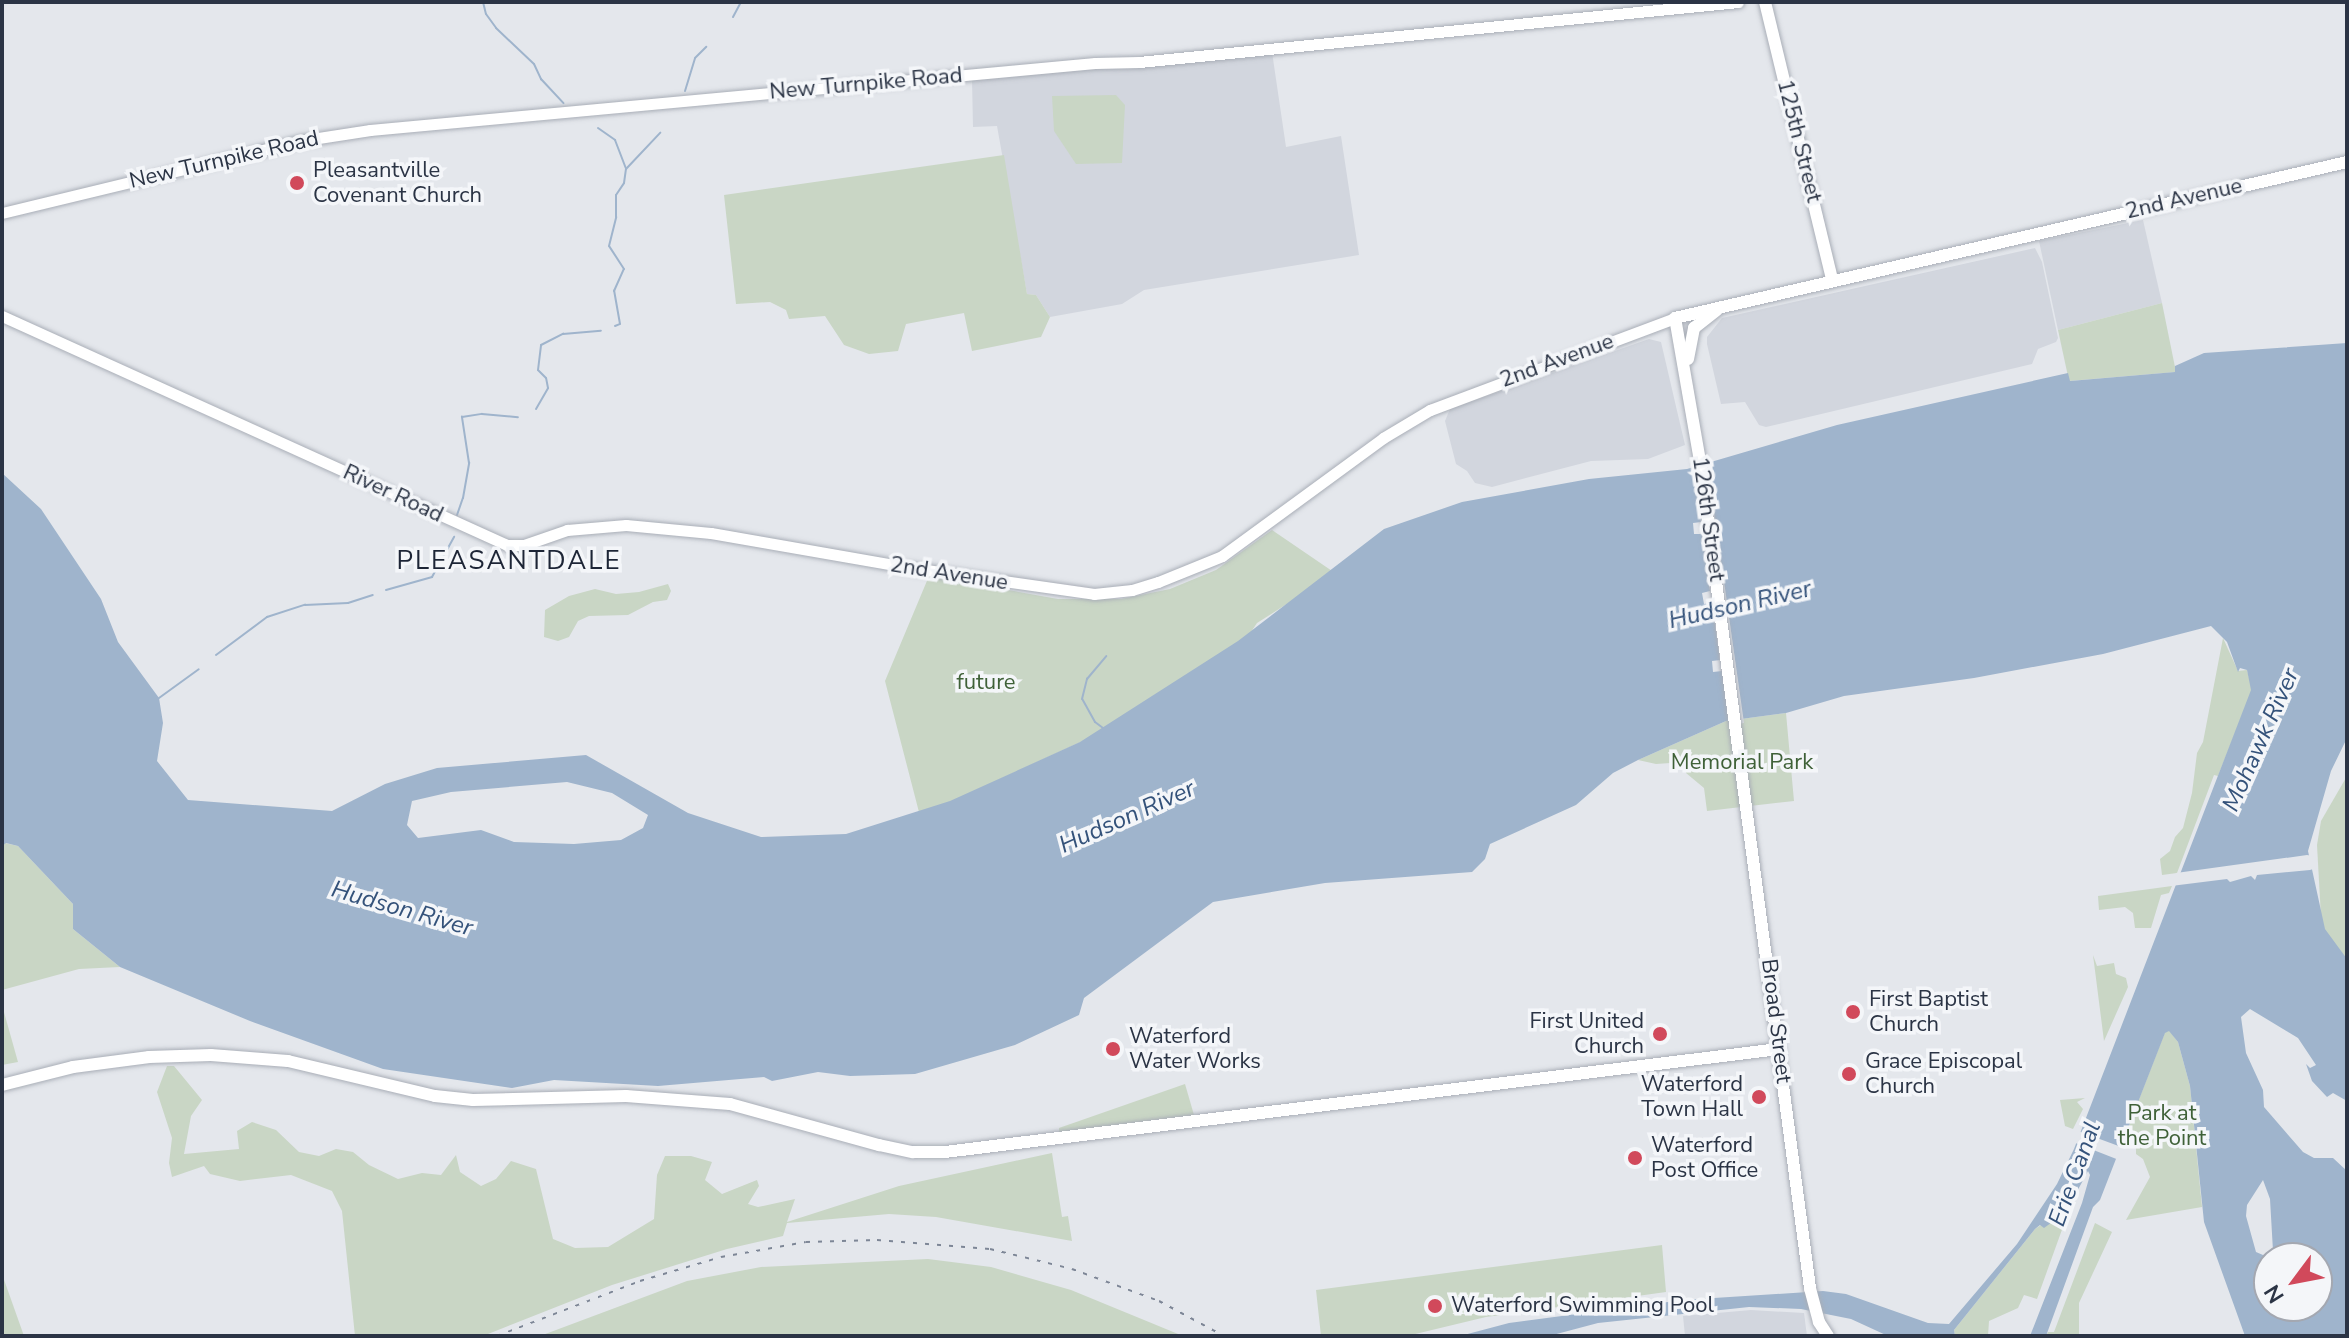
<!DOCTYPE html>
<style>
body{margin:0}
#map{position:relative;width:2349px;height:1338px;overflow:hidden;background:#e4e7ec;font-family:"Nunito Sans",sans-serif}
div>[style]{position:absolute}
.built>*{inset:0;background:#d2d6de}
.green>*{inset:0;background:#c9d6c5}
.water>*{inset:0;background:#9fb4cc}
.pier>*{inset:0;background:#e4e7ec}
.stream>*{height:2px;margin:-1px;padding:0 1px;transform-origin:1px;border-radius:1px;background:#9fb4cc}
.roads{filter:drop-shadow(0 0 2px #a9aeb7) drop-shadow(0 0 2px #a9aeb7)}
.secondary>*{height:11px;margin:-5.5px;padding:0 5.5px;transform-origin:5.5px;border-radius:5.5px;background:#fff}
.primary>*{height:12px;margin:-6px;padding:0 6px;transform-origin:6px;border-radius:6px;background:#fff}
.rail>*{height:2px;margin-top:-1px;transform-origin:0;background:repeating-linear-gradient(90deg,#7d8696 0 4px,transparent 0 12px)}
.dots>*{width:22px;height:22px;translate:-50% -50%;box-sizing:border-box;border:4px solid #f4f6f9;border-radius:50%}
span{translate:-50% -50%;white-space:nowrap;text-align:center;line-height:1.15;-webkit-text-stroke:7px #f4f6f9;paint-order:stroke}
.street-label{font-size:22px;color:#2b3445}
.poi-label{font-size:22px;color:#2b3445}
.left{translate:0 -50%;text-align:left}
.right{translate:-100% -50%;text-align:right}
.park-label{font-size:22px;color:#3f6138}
.water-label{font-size:24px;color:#34527a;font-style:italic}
.quarter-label{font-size:26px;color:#1d2536;letter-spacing:2px}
.frame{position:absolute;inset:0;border:4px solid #2b3445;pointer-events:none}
.north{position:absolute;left:2253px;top:1242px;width:80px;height:80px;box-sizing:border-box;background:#f4f6f9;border:2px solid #a4a8b1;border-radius:50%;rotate:238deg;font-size:22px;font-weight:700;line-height:32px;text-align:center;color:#2b3445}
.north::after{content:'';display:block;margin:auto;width:28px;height:36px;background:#d1495b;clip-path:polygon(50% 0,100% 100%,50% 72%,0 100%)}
</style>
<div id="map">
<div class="built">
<div style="clip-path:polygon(1272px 52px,1286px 147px,1341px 136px,1359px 255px,1144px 290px,1122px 304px,1050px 317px,1036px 295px,1027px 294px,997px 126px,973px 127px,972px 80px)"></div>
<div style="clip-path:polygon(2143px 220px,2162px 303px,2058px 330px,2039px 241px)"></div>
<div style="clip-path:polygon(2035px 248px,2042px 262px,2058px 338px,2056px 342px,2038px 349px,2032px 364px,1766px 427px,1759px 425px,1745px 402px,1721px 404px,1707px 344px,1707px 337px,1722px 318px)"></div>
<div style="clip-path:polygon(1649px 339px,1661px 342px,1685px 445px,1648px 459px,1591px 461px,1492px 487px,1475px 483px,1467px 471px,1456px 464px,1445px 421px,1450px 409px)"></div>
<div style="clip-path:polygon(1751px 1310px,1804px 1313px,1807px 1336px,1685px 1336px,1683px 1316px)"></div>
</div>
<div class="green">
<div style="clip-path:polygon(1116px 95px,1125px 105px,1122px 163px,1076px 164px,1054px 131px,1052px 96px)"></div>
<div style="clip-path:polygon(1004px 155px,1027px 294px,1036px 295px,1050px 317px,1041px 337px,972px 351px,964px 313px,906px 324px,898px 351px,869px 354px,844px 345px,825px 316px,789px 319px,786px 310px,770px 302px,736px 304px,724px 195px)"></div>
<div style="clip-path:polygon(2162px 303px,2176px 372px,2069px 381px,2058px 330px)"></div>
<div style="clip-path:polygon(1272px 530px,1335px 573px,1257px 623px,1237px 653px,1150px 710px,920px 816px,885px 681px,929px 576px,1058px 599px,1121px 599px,1170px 589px,1216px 570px)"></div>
<div style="clip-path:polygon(668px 584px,671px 591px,667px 600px,653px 602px,628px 615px,589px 616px,578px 621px,569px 637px,558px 641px,544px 637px,545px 610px,569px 596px,595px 589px,616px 594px,639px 592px)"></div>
<div style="clip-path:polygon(2223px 638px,2238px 671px,2247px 670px,2252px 690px,2218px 776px,2214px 775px,2177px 873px,2162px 875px,2160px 859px,2170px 851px,2175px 837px,2183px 828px,2192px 793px,2197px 753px,2203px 742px)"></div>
<div style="clip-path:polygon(1786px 713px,1794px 801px,1707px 811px,1704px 788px,1686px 773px,1685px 762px,1656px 764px,1638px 760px,1726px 721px)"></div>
<div style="clip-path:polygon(2347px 776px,2347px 1000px,2323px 953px,2317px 845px,2321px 821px)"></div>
<div style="clip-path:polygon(5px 843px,18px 846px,73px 904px,73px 929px,120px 967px,79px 969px,2px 990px,2px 846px)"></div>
<div style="clip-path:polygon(2172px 886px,2169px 893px,2161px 895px,2151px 928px,2135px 928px,2133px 913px,2125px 907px,2099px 910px,2098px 896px)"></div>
<div style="clip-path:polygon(2093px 955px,2097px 966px,2114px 963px,2116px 974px,2126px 978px,2128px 987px,2104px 1041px)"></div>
<div style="clip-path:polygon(2px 1005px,18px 1062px,2px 1065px)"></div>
<div style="clip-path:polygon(2169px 1030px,2178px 1042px,2190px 1086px,2202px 1207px,2126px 1220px,2150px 1177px,2143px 1159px,2136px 1154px,2136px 1145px,2124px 1138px,2165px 1032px)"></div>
<div style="clip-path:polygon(167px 1066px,174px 1066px,202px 1100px,191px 1116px,184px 1154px,239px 1149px,237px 1131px,252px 1122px,276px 1130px,299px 1152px,319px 1156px,336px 1149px,353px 1152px,369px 1165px,398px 1179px,422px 1173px,441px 1175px,456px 1155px,460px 1172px,481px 1186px,496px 1179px,511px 1161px,536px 1169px,553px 1239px,575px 1248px,608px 1247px,654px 1219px,657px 1175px,665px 1156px,691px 1156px,712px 1162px,705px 1180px,722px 1194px,757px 1180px,759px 1186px,748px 1204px,758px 1207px,795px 1199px,787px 1222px,899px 1186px,1052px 1153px,1062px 1217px,1068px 1216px,1072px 1241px,936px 1217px,889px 1214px,787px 1223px,783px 1236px,727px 1249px,612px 1285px,483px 1336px,355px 1336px,342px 1211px,332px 1191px,291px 1175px,240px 1181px,210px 1174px,204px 1166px,172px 1177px,169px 1163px,172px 1138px,157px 1092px)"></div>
<div style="clip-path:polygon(1185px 1084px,1194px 1115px,1059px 1132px,1059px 1128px)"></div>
<div style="clip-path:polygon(2085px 1098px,2077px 1102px,2083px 1109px,2073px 1129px,2065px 1126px,2060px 1100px)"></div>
<div style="clip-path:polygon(2068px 1213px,2037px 1299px,2024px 1295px,2018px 1308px,1989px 1321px,1988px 1336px,1955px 1336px,1954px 1330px,2035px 1229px,2041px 1225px,2044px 1227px,2059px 1214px)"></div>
<div style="clip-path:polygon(2095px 1223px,2112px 1232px,2079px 1303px,2079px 1336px,2046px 1336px,2048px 1332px,2054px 1332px)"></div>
<div style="clip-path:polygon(1662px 1245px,1666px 1292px,1486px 1317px,1407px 1336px,1321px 1336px,1316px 1290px)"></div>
<div style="clip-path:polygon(928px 1259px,991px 1267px,1071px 1290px,1183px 1336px,540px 1336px,687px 1281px,761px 1267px)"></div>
<div style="clip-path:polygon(2px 1274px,24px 1336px,2px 1336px)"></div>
</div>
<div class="water">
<div style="clip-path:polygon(evenodd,2347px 343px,2347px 738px,2331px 771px,2308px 851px,2325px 929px,2347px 959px,2347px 1101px,2333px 1093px,2327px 1097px,2312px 1081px,2306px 1064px,2310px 1068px,2316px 1065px,2298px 1038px,2250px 1009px,2241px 1017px,2246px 1053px,2263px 1090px,2264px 1107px,2303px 1152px,2314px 1158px,2333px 1158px,2347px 1171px,2347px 1336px,2245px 1336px,2204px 1222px,2190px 1086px,2178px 1042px,2169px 1031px,2165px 1033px,2100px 1200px,2093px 1207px,2046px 1336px,2030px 1336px,2082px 1203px,2090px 1175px,2088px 1171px,2066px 1212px,2044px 1228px,2040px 1225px,2035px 1229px,1954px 1330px,1955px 1336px,1888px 1336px,1851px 1319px,1801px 1309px,1749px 1307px,1598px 1323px,1549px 1336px,1460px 1336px,1509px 1323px,1683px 1300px,1823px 1291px,1846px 1294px,1928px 1323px,1949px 1324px,2017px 1244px,2057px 1184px,2074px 1149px,2251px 690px,2247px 670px,2240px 668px,2238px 672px,2227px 642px,2211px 626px,2103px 654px,1974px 678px,1844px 696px,1786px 713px,1726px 721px,1638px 760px,1613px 773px,1576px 805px,1490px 844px,1485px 859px,1472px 872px,1325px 883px,1213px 902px,1084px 998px,1079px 1015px,1015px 1045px,915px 1074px,850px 1076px,818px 1072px,772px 1081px,764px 1077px,658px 1086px,554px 1080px,512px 1088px,383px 1069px,250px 1021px,120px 967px,73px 929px,73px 904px,18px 846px,6px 843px,2px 846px,2px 473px,41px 509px,101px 599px,118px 642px,159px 698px,163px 723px,157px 761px,188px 800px,332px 811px,385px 784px,437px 768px,586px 755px,688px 813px,761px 837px,846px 834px,950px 801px,1080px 742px,1238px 641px,1384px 529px,1462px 502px,1589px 479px,1687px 469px,1837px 425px,2068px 373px,2070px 381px,2175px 372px,2175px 366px,2204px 353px,2347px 343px,567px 782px,612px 793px,648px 815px,643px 828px,621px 840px,574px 844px,514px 842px,481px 830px,418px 838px,407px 825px,412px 801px,451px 792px,567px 782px,2347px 343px,2263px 1180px,2270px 1199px,2273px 1251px,2263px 1255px,2256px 1252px,2246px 1216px,2247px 1205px,2263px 1180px,2347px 343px,2269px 1258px,2317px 1258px,2317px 1306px,2269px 1306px,2269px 1258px)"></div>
</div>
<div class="pier">
<div style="clip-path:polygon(1707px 459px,1715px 520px,1718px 520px,1717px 532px,1744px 723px,1729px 725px,1722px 671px,1713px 672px,1712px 661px,1720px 660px,1712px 603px,1704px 604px,1702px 593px,1710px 591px,1702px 534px,1694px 534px,1693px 523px,1701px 522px,1692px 463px)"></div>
<div style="clip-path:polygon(2307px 855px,2313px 856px,2316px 868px,2310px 870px,2257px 875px,2255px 880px,2251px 876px,2230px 882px,2227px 879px,2171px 886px,2176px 873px)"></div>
<div style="clip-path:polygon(2078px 1131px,2124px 1148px,2119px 1160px,2073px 1142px)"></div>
</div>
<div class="stream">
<div style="left:483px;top:2px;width:12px;rotate:76deg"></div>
<div style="left:486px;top:14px;width:17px;rotate:54deg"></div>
<div style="left:496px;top:28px;width:52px;rotate:43.5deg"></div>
<div style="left:534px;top:64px;width:17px;rotate:65deg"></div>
<div style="left:541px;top:79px;width:33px;rotate:47deg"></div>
<div style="left:733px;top:17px;width:17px;rotate:-62deg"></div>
<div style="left:685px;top:91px;width:34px;rotate:-73deg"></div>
<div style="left:695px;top:58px;width:16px;rotate:-45deg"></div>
<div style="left:598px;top:128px;width:21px;rotate:35deg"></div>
<div style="left:615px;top:140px;width:30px;rotate:69deg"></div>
<div style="left:615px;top:326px;width:5px;rotate:-22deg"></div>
<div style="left:620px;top:324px;width:34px;rotate:-100deg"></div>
<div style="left:614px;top:291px;width:24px;rotate:-66deg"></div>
<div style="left:624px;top:269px;width:27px;rotate:-123deg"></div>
<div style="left:609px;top:246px;width:30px;rotate:-76deg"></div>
<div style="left:616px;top:217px;width:22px;rotate:-90deg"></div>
<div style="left:616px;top:195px;width:14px;rotate:-56deg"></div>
<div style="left:624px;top:183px;width:14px;rotate:-82deg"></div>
<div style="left:626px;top:169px;width:50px;rotate:-46.6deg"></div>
<div style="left:536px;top:409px;width:24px;rotate:-60deg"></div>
<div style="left:548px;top:388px;width:10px;rotate:-101deg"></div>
<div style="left:546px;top:378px;width:11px;rotate:-135deg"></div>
<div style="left:538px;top:370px;width:25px;rotate:-83deg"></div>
<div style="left:541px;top:345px;width:25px;rotate:-27deg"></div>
<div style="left:563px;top:334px;width:38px;rotate:-5deg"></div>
<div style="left:457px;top:515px;width:18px;rotate:-71deg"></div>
<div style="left:463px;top:498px;width:36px;rotate:-80deg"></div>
<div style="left:469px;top:463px;width:47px;rotate:-98.7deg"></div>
<div style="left:462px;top:417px;width:20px;rotate:-9deg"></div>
<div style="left:482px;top:414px;width:36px;rotate:5deg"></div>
<div style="left:386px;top:590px;width:48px;rotate:-15.8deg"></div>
<div style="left:432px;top:577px;width:46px;rotate:-61.2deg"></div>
<div style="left:216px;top:655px;width:64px;rotate:-36.7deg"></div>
<div style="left:267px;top:617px;width:40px;rotate:-18deg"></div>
<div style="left:305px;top:605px;width:43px;rotate:-2.7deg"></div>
<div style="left:348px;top:603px;width:26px;rotate:-18deg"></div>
<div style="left:159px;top:698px;width:49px;rotate:-35.9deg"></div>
<div style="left:1103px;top:728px;width:10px;rotate:-143deg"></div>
<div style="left:1095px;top:722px;width:26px;rotate:-119deg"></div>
<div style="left:1082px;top:699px;width:21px;rotate:-76deg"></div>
<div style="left:1087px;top:679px;width:30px;rotate:-50deg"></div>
</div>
<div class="roads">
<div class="secondary">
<div style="left:2px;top:213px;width:306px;rotate:-13.6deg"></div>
<div style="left:299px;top:141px;width:72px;rotate:-8.8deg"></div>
<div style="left:370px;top:130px;width:728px;rotate:-5.28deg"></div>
<div style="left:1095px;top:63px;width:44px;rotate:-1.3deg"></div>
<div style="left:1139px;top:62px;width:602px;rotate:-5.72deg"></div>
<div style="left:2px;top:316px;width:554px;rotate:24.39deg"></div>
<div style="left:507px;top:545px;width:17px"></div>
<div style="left:524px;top:545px;width:46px;rotate:-19.2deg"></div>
<div style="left:567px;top:530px;width:59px;rotate:-4.8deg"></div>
<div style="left:626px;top:525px;width:85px;rotate:5.4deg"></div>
<div style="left:711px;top:533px;width:197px;rotate:9.9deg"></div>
<div style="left:905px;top:567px;width:191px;rotate:8.1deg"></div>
<div style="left:1094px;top:594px;width:38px;rotate:-6deg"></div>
<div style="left:1132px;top:590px;width:27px;rotate:-17deg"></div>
<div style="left:1158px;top:582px;width:69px;rotate:-22.1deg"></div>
<div style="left:1222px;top:556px;width:200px;rotate:-36.2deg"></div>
<div style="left:1383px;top:438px;width:55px;rotate:-30.8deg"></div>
<div style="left:1430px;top:410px;width:262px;rotate:-20.6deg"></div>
</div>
<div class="primary">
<div style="left:1765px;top:2px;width:286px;rotate:76.4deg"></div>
<div style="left:1688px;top:359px;width:32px;rotate:-79deg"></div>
<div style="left:1694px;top:328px;width:29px;rotate:-38deg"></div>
<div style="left:2px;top:1085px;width:73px;rotate:-14.2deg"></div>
<div style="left:73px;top:1067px;width:77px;rotate:-7.5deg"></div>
<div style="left:149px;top:1057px;width:62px;rotate:-1.8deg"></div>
<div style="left:211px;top:1055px;width:77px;rotate:4.5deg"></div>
<div style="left:288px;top:1061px;width:151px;rotate:13.4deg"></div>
<div style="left:435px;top:1096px;width:38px;rotate:6deg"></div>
<div style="left:473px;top:1100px;width:153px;rotate:-1.5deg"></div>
<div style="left:626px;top:1096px;width:104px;rotate:4.4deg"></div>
<div style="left:730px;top:1104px;width:155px;rotate:15.4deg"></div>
<div style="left:879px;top:1145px;width:35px;rotate:12deg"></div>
<div style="left:913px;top:1152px;width:32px"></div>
<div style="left:945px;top:1152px;width:840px;rotate:-7.04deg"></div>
<div style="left:1828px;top:1336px;width:17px;rotate:-123deg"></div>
<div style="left:1819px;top:1322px;width:35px;rotate:-105deg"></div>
<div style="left:1810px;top:1288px;width:834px;rotate:-97.58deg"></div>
<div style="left:1700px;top:461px;width:145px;rotate:-99.9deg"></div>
<div style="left:1675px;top:318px;width:690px;rotate:-13.07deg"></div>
</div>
</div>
<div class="rail">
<div style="left:497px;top:1336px;width:153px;rotate:-21deg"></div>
<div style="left:640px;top:1281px;width:84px;rotate:-16.5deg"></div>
<div style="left:721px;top:1257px;width:86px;rotate:-10deg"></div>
<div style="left:806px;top:1242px;width:71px;rotate:-1.6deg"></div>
<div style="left:877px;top:1240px;width:113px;rotate:4.6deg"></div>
<div style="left:990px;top:1249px;width:84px;rotate:13.7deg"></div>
<div style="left:1072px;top:1269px;width:93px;rotate:20.2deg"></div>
<div style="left:1159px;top:1301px;width:74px;rotate:28.3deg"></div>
</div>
<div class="dots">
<div style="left:297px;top:183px;background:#d1495b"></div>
<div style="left:1853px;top:1012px;background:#d1495b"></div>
<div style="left:1660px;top:1034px;background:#d1495b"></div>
<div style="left:1113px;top:1049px;background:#d1495b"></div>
<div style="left:1849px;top:1074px;background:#d1495b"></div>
<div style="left:1759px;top:1097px;background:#d1495b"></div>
<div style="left:1635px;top:1158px;background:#d1495b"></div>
<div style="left:1435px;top:1306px;background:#d1495b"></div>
</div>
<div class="street-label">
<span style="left:866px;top:84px;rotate:-5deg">New Turnpike Road</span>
<span style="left:1799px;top:141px;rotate:76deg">125th Street</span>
<span style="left:224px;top:160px;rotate:-13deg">New Turnpike Road</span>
<span style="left:2184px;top:199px;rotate:-13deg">2nd Avenue</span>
<span style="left:1557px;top:361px;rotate:-20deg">2nd Avenue</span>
<span style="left:393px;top:494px;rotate:25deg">River Road</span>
<span style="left:1708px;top:519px;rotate:82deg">126th Street</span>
<span style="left:949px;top:574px;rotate:9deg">2nd Avenue</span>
<span style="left:1776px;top:1021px;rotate:83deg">Broad Street</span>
</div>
<div class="poi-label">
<span class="left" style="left:313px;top:183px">Pleasantville<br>Covenant Church</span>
<span class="left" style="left:1869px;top:1012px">First Baptist<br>Church</span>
<span class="right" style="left:1644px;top:1034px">First United<br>Church</span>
<span class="left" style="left:1129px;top:1049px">Waterford<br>Water Works</span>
<span class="left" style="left:1865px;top:1074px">Grace Episcopal<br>Church</span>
<span class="right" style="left:1743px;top:1097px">Waterford<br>Town Hall</span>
<span class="left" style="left:1651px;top:1158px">Waterford<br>Post Office</span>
<span class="left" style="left:1451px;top:1306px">Waterford Swimming Pool</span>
</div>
<div class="park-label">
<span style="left:986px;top:683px">future</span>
<span style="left:1742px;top:763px">Memorial Park</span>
<span style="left:2162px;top:1126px">Park at<br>the Point</span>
</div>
<div class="water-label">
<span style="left:1740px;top:605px;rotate:-13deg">Hudson River</span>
<span style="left:2261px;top:740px;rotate:-66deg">Mohawk River</span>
<span style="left:1127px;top:817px;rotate:-24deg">Hudson River</span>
<span style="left:402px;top:909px;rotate:16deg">Hudson River</span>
<span style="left:2075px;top:1174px;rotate:-70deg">Erie Canal</span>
</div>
<div class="quarter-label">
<span style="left:509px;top:561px">PLEASANTDALE</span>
</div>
<div class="frame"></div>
<div class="north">N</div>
</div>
